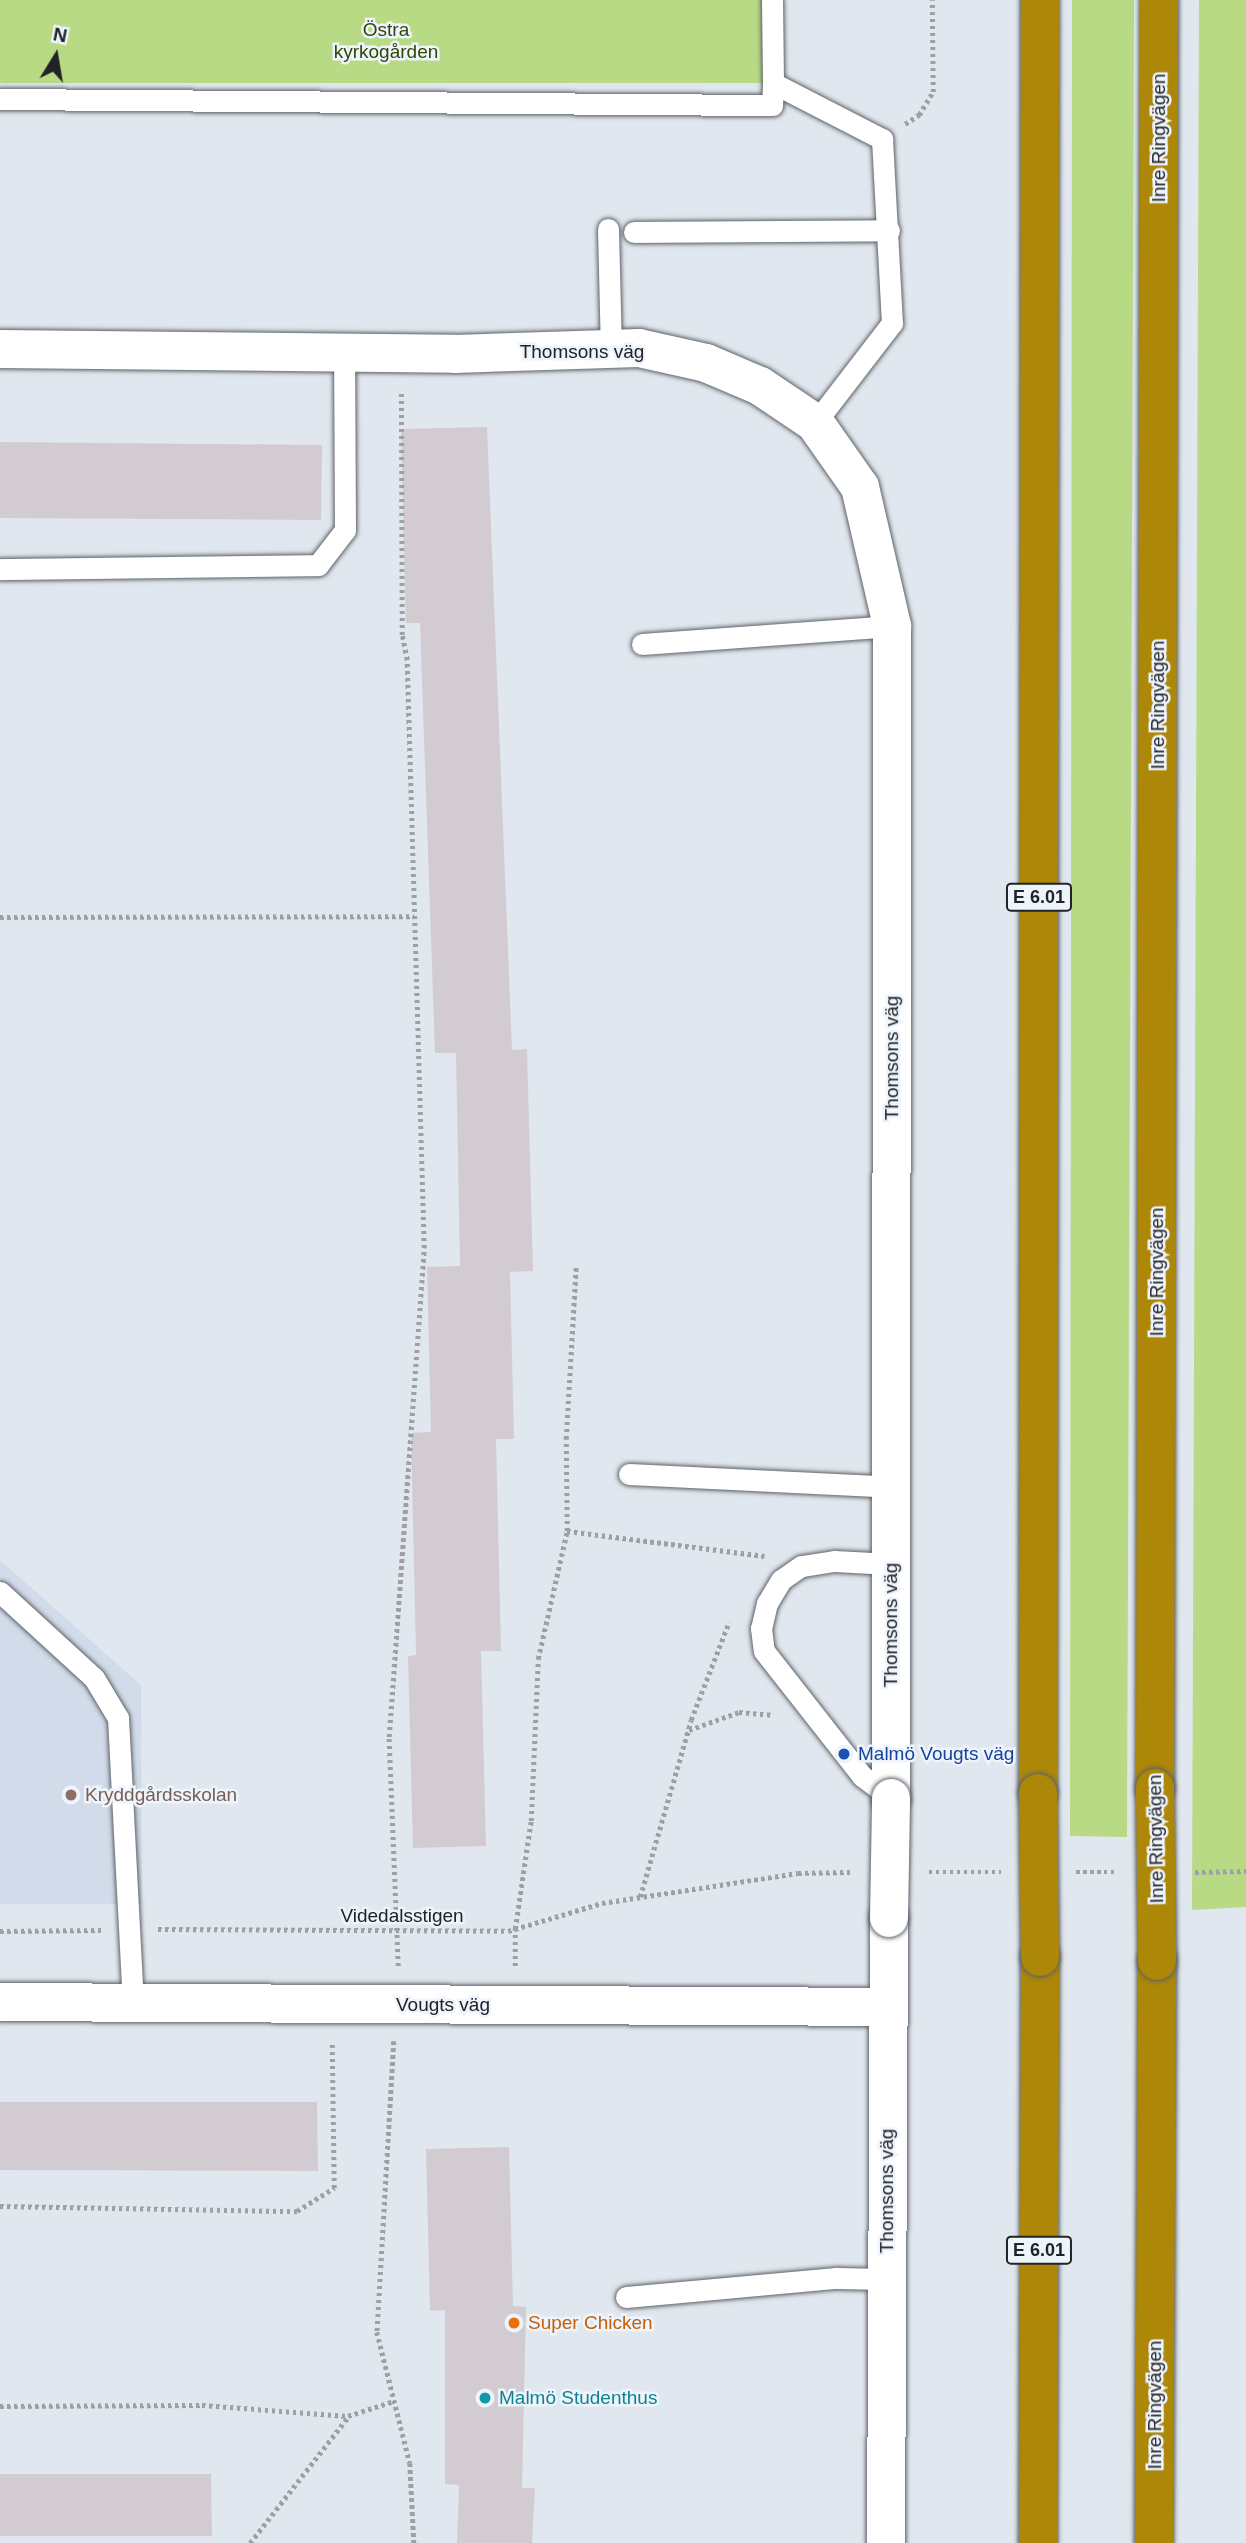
<!DOCTYPE html>
<meta charset="utf-8">
<style>
body{margin:0}
#map{position:relative;width:1246px;height:2543px;overflow:hidden;background:#e1e7ee;font-family:Arial,sans-serif}
div>[style]{position:absolute}
.built>*{inset:0;background:#d1dbe9}
.green>*{inset:0;background:#b8da84}
.building>*{inset:0;background:#d3cbd2}
.path>*{height:4.5px;margin-top:-2.25px;transform-origin:0;background:repeating-linear-gradient(90deg,#9da1a7 0 3.5px,transparent 0 7px)}
.roads{filter:drop-shadow(0 0 2px #5e6369) drop-shadow(0 0 2px #5e6369)}
.lane>*{height:21px;margin:-10.5px;padding:0 10.5px;transform-origin:10.5px;border-radius:10.5px;background:#fff}
.street>*{height:38px;margin:-19px;padding:0 19px;transform-origin:19px;border-radius:19px;background:#fff}
.highway>*{height:38px;margin:-19px;padding:0 19px;transform-origin:19px;border-radius:19px;background:#ad8707}
.bridges{filter:drop-shadow(0 0 2px #5e6369) drop-shadow(0 0 2px #5e6369)}
.street-bridge>*{height:38px;margin:-19px;padding:0 19px;transform-origin:19px;border-radius:19px;background:#fff}
.highway-bridge>*{height:38px;margin:-19px;padding:0 19px;transform-origin:19px;border-radius:19px;background:#ad8707}
.dots>*{width:19px;height:19px;translate:-50% -50%;box-sizing:border-box;border:4px solid #eef4fc;border-radius:50%}
span{translate:-50% -50%;white-space:nowrap;text-align:center;line-height:1.15;-webkit-text-stroke:5px #eef4fc;paint-order:stroke}
.shield-label span{padding:2px 5px;background:#eef4fc;border:2px solid;border-radius:5px;-webkit-text-stroke-width:0}
.shield-label{font-size:18px;color:#212326;font-weight:700}
.park-label{font-size:19px;color:#314604}
.street-label{font-size:19px;color:#212326}
.transit-label{font-size:19px;color:#164399}
.left{translate:0 -50%;text-align:left}
.education-label{font-size:19px;color:#785e54}
.food-label{font-size:19px;color:#c56008}
.culture-label{font-size:19px;color:#0d838f}
.north{position:absolute;left:21px;top:21px;width:70px;height:70px;-webkit-text-stroke:5px #eef4fc;paint-order:stroke;rotate:11deg;font-size:19px;font-weight:700;line-height:28px;text-align:center;color:#212326}
.north::after{content:'';display:block;margin:auto;width:24px;height:32px;background:#212326;clip-path:polygon(50% 0,100% 100%,50% 72%,0 100%)}
</style>
<div id="map">
<div class="built">
<div style="clip-path:polygon(0 1560px,141px 1685px,142px 1904px,0 1904px)"></div>
</div>
<div class="green">
<div style="clip-path:polygon(0 0,770px 0,773px 83px,0 83px)"></div>
<div style="clip-path:polygon(1072px 0,1134px 0,1127px 1837px,1070px 1836px)"></div>
<div style="clip-path:polygon(1199px 0,1246px 0,1246px 1907px,1192px 1910px)"></div>
</div>
<div class="building">
<div style="clip-path:polygon(487px 427px,512px 1050px,527px 1049px,533px 1271px,510px 1272px,514px 1439px,496px 1439px,501px 1651px,481px 1651px,486px 1846px,413px 1848px,408px 1656px,416px 1655px,411px 1433px,431px 1432px,427px 1267px,460px 1266px,456px 1053px,435px 1053px,420px 623px,406px 623px,401px 429px)"></div>
<div style="clip-path:polygon(0 442px,322px 445px,321px 520px,0 518px)"></div>
<div style="clip-path:polygon(0 2102px,317px 2102px,318px 2171px,0 2170px)"></div>
<div style="clip-path:polygon(509px 2147px,513px 2306px,526px 2307px,522px 2488px,535px 2488px,532px 2543px,457px 2543px,459px 2485px,445px 2484px,445px 2310px,430px 2311px,426px 2149px)"></div>
<div style="clip-path:polygon(0 2474px,211px 2474px,212px 2536px,0 2536px)"></div>
</div>
<div class="path">
<div style="left:905px;top:124px;width:17px;rotate:-33deg"></div>
<div style="left:919px;top:115px;width:27px;rotate:-59deg"></div>
<div style="left:933px;top:92px;width:92px;rotate:-90.6deg"></div>
<div style="left:0;top:917px;width:414px;rotate:-0.1deg"></div>
<div style="left:567px;top:1531px;width:199px;rotate:7.2deg"></div>
<div style="left:689px;top:1730px;width:53px;rotate:-19.8deg"></div>
<div style="left:739px;top:1712px;width:35px;rotate:5deg"></div>
<div style="left:929px;top:1872px;width:72px"></div>
<div style="left:1076px;top:1872px;width:40px"></div>
<div style="left:1195px;top:1872px;width:51px;rotate:-1.1deg"></div>
<div style="left:640px;top:1897px;width:184px;rotate:-73.9deg"></div>
<div style="left:691px;top:1720px;width:105px;rotate:-68.8deg"></div>
<div style="left:158px;top:1929px;width:350px;rotate:0.3deg"></div>
<div style="left:508px;top:1931px;width:98px;rotate:-16.6deg"></div>
<div style="left:602px;top:1903px;width:198px;rotate:-8.7deg"></div>
<div style="left:798px;top:1873px;width:52px;rotate:-1.1deg"></div>
<div style="left:0;top:1931px;width:101px;rotate:-0.6deg"></div>
<div style="left:398px;top:1966px;width:229px;rotate:-92.3deg"></div>
<div style="left:389px;top:1737px;width:490px;rotate:-85.9deg"></div>
<div style="left:424px;top:1248px;width:588px;rotate:-91.66deg"></div>
<div style="left:407px;top:660px;width:25px;rotate:-101deg"></div>
<div style="left:402px;top:635px;width:243px;rotate:-90.2deg"></div>
<div style="left:515px;top:1966px;width:37px;rotate:-90deg"></div>
<div style="left:515px;top:1929px;width:109px;rotate:-81.6deg"></div>
<div style="left:531px;top:1821px;width:162px;rotate:-87.5deg"></div>
<div style="left:538px;top:1659px;width:131px;rotate:-77.2deg"></div>
<div style="left:567px;top:1531px;width:92px;rotate:-90.6deg"></div>
<div style="left:566px;top:1439px;width:172px;rotate:-86.7deg"></div>
<div style="left:394px;top:2041px;width:291px;rotate:93.3deg"></div>
<div style="left:377px;top:2332px;width:135px;rotate:75.9deg"></div>
<div style="left:410px;top:2463px;width:80px;rotate:87.1deg"></div>
<div style="left:0;top:2206px;width:297px;rotate:1deg"></div>
<div style="left:297px;top:2211px;width:44px;rotate:-31.9deg"></div>
<div style="left:334px;top:2188px;width:145px;rotate:-90.8deg"></div>
<div style="left:0;top:2406px;width:202px;rotate:-0.3deg"></div>
<div style="left:202px;top:2405px;width:146px;rotate:4.3deg"></div>
<div style="left:348px;top:2416px;width:48px;rotate:-18.1deg"></div>
<div style="left:250px;top:2543px;width:160px;rotate:-52.1deg"></div>
</div>
<div class="roads">
<div class="lane">
<div style="left:772px;top:0;width:83px;rotate:89.3deg"></div>
<div style="left:773px;top:83px;width:123px;rotate:27.2deg"></div>
<div style="left:882px;top:139px;width:184px;rotate:86.9deg"></div>
<div style="left:892px;top:323px;width:126px;rotate:127.6deg"></div>
<div style="left:0;top:99px;width:772px;rotate:0.45deg"></div>
<div style="left:772px;top:105px;width:22px;rotate:-87deg"></div>
<div style="left:608px;top:229px;width:120px;rotate:88.6deg"></div>
<div style="left:634px;top:232px;width:255px;rotate:-0.4deg"></div>
<div style="left:0;top:569px;width:318px;rotate:-0.7deg"></div>
<div style="left:318px;top:565px;width:44px;rotate:-52.4deg"></div>
<div style="left:345px;top:530px;width:177px;rotate:-90.3deg"></div>
<div style="left:642px;top:644px;width:251px;rotate:-4.1deg"></div>
<div style="left:629px;top:1474px;width:263px;rotate:2.8deg"></div>
<div style="left:891px;top:1564px;width:57px;rotate:-177deg"></div>
<div style="left:834px;top:1561px;width:33px;rotate:171deg"></div>
<div style="left:801px;top:1566px;width:24px;rotate:145deg"></div>
<div style="left:781px;top:1580px;width:27px;rotate:121deg"></div>
<div style="left:767px;top:1603px;width:26px;rotate:103deg"></div>
<div style="left:761px;top:1628px;width:23px;rotate:83deg"></div>
<div style="left:764px;top:1651px;width:159px;rotate:51.9deg"></div>
<div style="left:862px;top:1776px;width:36px;rotate:37deg"></div>
<div style="left:0;top:1592px;width:127px;rotate:42.5deg"></div>
<div style="left:94px;top:1678px;width:47px;rotate:59deg"></div>
<div style="left:118px;top:1718px;width:285px;rotate:87deg"></div>
<div style="left:626px;top:2297px;width:211px;rotate:-5.2deg"></div>
<div style="left:836px;top:2278px;width:50px;rotate:1.1deg"></div>
</div>
<div class="street">
<div style="left:0;top:349px;width:455px;rotate:0.6deg"></div>
<div style="left:455px;top:354px;width:184px;rotate:-1.9deg"></div>
<div style="left:639px;top:348px;width:69px;rotate:12.6deg"></div>
<div style="left:706px;top:363px;width:59px;rotate:23.1deg"></div>
<div style="left:760px;top:386px;width:66px;rotate:33.9deg"></div>
<div style="left:815px;top:423px;width:78px;rotate:54.9deg"></div>
<div style="left:860px;top:487px;width:143px;rotate:77deg"></div>
<div style="left:892px;top:626px;width:1172px;rotate:90.05deg"></div>
<div style="left:0;top:2002px;width:887px;rotate:0.32deg"></div>
<div style="left:886px;top:2543px;width:625px;rotate:-89.72deg"></div>
</div>
<div class="highway">
<div style="left:1155px;top:1788px;width:1788px;rotate:-89.87deg"></div>
<div style="left:1038px;top:1793px;width:1793px;rotate:-89.94deg"></div>
<div style="left:1038px;top:2543px;width:586px;rotate:-89.8deg"></div>
<div style="left:1154px;top:2543px;width:582px;rotate:-89.7deg"></div>
</div>
</div>
<div class="bridges">
<div class="street-bridge">
<div style="left:889px;top:1918px;width:120px;rotate:-89deg"></div>
</div>
<div class="highway-bridge">
<div style="left:1155px;top:1788px;width:173px;rotate:89.3deg"></div>
<div style="left:1038px;top:1793px;width:164px;rotate:89.3deg"></div>
</div>
</div>
<div class="dots">
<div style="left:844px;top:1754px;background:#1a4fb4"></div>
<div style="left:71px;top:1795px;background:#8d6e63"></div>
<div style="left:514px;top:2323px;background:#e8710a"></div>
<div style="left:485px;top:2398px;background:#0f9aa8"></div>
</div>
<div class="shield-label">
<span style="left:1039px;top:897px">E 6.01</span>
<span style="left:1039px;top:2250px">E 6.01</span>
</div>
<div class="park-label">
<span style="left:386px;top:41px">Östra<br>kyrkogården</span>
</div>
<div class="street-label">
<span style="left:1159px;top:138px;rotate:-90deg">Inre Ringvägen</span>
<span style="left:582px;top:352px">Thomsons väg</span>
<span style="left:1158px;top:705px;rotate:-90deg">Inre Ringvägen</span>
<span style="left:892px;top:1058px;rotate:-90deg">Thomsons väg</span>
<span style="left:1157px;top:1272px;rotate:-90deg">Inre Ringvägen</span>
<span style="left:891px;top:1625px;rotate:-90deg">Thomsons väg</span>
<span style="left:1156px;top:1839px;rotate:-91deg">Inre Ringvägen</span>
<span style="left:402px;top:1916px">Videdalsstigen</span>
<span style="left:443px;top:2005px">Vougts väg</span>
<span style="left:887px;top:2191px;rotate:-90deg">Thomsons väg</span>
<span style="left:1155px;top:2405px;rotate:-90deg">Inre Ringvägen</span>
</div>
<div class="transit-label">
<span class="left" style="left:858px;top:1754px">Malmö Vougts väg</span>
</div>
<div class="education-label">
<span class="left" style="left:85px;top:1795px">Kryddgårdsskolan</span>
</div>
<div class="food-label">
<span class="left" style="left:528px;top:2323px">Super Chicken</span>
</div>
<div class="culture-label">
<span class="left" style="left:499px;top:2398px">Malmö Studenthus</span>
</div>
<div class="north">N</div>
</div>
